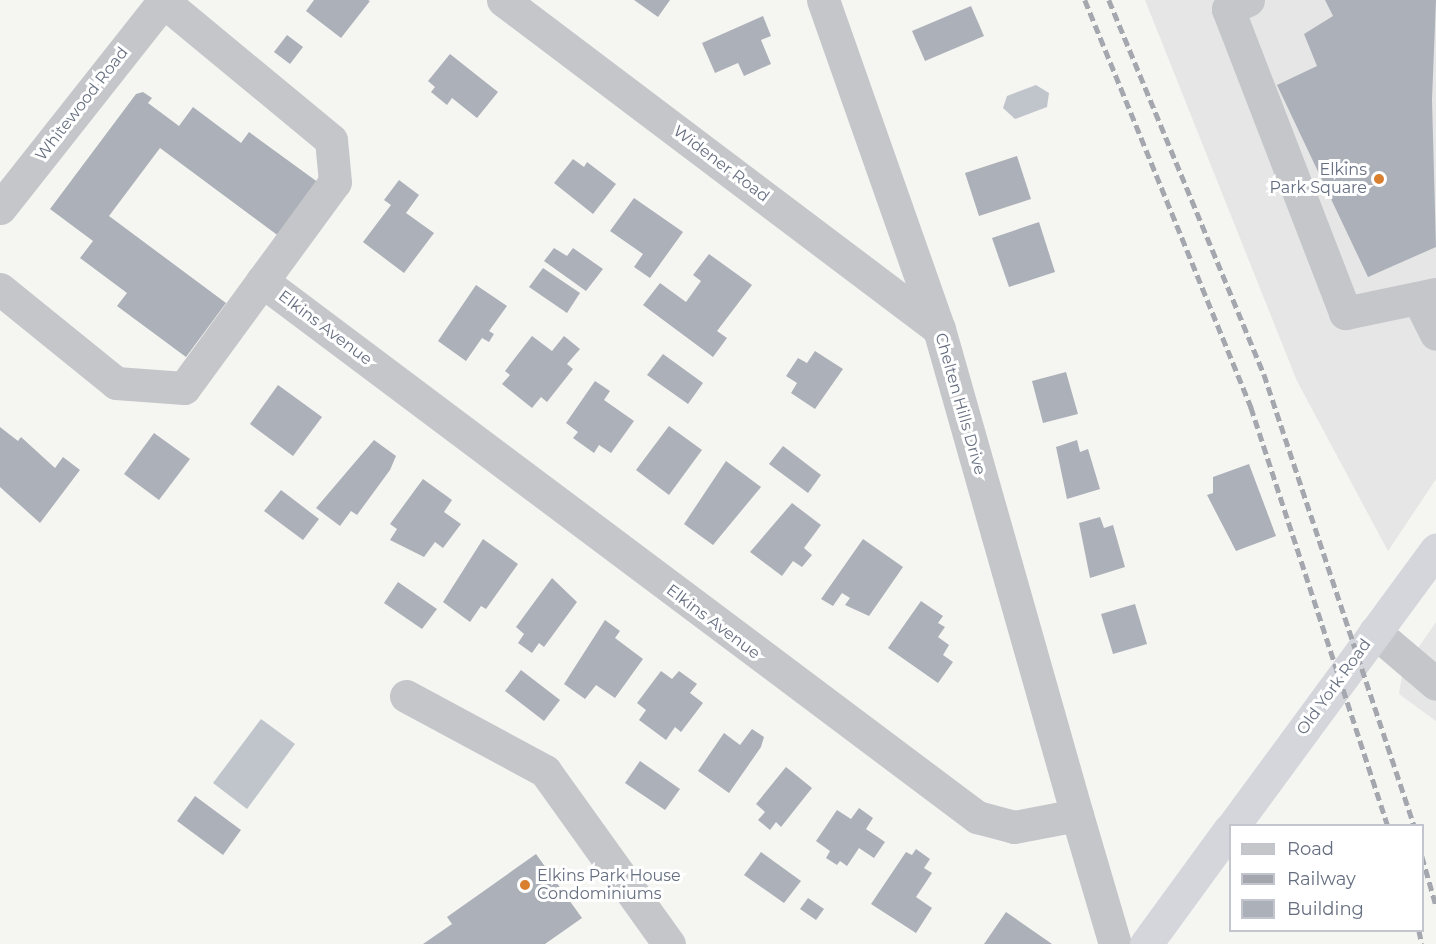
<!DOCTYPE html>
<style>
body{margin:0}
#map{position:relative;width:1436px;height:944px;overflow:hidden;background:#f5f5f2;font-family:Montserrat,sans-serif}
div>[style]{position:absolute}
.built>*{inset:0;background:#e5e6e5}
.water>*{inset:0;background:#c0c5cc}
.building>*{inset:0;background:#acb0b8}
.minor>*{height:33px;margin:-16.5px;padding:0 16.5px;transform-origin:16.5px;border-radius:16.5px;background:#c4c6ca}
.highway>*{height:33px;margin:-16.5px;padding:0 16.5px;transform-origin:16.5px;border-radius:16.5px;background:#d4d6dc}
.rail>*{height:4.5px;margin-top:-2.25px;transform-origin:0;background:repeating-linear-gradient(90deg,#a4a7ae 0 9px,transparent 0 13.5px)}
.dots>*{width:16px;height:16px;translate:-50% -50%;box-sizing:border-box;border:3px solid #fff;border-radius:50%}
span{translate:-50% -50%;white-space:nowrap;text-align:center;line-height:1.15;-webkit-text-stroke:6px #fff;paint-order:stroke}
.street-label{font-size:16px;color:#666f81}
.poi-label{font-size:16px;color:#666f81}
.right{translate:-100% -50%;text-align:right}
.left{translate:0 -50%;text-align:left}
.legend{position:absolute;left:1229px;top:824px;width:195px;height:108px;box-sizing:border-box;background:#fff;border:2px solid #c2c5cd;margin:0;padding:8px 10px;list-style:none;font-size:18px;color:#666f81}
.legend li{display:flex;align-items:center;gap:12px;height:30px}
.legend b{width:30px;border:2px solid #c2c5cd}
</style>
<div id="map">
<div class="built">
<div style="clip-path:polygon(1145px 0,1436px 0,1436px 479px,1388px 551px,1297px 381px)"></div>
<div style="clip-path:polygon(1436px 622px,1436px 721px,1399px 694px,1403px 670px)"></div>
</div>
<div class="water">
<div style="clip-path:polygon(1036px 85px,1049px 93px,1047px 107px,1015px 119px,1003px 108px,1007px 96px)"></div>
<div style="clip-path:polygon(261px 719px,295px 744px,247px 809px,213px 783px)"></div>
</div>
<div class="building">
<div style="clip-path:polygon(314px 0,368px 0,370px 1px,341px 38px,306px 11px)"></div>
<div style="clip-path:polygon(634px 0,670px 0,658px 17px)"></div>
<div style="clip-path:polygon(1325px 0,1436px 0,1432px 100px,1436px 247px,1368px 277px,1277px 85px,1317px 66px,1304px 34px,1333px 16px)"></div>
<div style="clip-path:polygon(971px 6px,984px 36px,925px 61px,912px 31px)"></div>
<div style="clip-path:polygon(763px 16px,771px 36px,761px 40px,771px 64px,744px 76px,738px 63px,715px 73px,702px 43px)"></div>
<div style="clip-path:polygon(287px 35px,303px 47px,290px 64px,274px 52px)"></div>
<div style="clip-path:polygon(450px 54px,498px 92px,477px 118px,452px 98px,447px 105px,431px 92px,435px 87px,428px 81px)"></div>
<div style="clip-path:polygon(143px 92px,152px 98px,148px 103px,179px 126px,193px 107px,241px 143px,249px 132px,319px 183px,280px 237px,160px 148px,109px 216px,226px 303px,186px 357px,117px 306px,127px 293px,80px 258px,93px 241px,50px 209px,136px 94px)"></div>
<div style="clip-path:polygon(1017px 156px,1031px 199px,979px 216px,965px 173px)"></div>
<div style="clip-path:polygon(573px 159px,584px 167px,587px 162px,616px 184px,593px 214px,554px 183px)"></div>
<div style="clip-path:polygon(399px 180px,419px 195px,406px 213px,434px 233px,404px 273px,363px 242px,391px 205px,384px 200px)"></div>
<div style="clip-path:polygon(634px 198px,683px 232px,650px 278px,634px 267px,643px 254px,610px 231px)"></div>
<div style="clip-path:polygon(1039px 222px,1055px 272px,1009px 287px,992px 238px)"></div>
<div style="clip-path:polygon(554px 248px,567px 256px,573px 248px,603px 269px,586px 291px,544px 261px)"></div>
<div style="clip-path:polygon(709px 254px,752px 285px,717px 331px,727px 338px,713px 357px,643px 305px,660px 283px,686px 302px,701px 281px,693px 275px)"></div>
<div style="clip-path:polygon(543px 268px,580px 293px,567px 313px,529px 287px)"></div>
<div style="clip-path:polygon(476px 285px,507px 306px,489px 331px,494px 334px,489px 342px,482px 338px,466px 361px,438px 341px)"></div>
<div style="clip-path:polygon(532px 336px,552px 351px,564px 336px,580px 349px,567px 364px,573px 369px,547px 402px,541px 397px,532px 408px,502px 384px,510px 375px,505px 371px)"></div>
<div style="clip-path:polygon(815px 351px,843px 369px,815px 409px,791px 393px,797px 383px,786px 376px,798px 358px,807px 363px)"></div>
<div style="clip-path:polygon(663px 354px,703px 383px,688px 404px,647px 375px)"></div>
<div style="clip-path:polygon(1066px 372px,1078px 414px,1043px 423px,1032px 381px)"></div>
<div style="clip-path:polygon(595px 381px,610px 391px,604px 400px,634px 421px,611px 453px,599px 445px,594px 453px,573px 438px,578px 432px,566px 423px)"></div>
<div style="clip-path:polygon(278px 385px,322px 417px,293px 456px,250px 424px)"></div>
<div style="clip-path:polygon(669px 426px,702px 450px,669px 495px,636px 470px)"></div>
<div style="clip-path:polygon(0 427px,18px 441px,21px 437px,55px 468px,63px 457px,80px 470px,40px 523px,0 487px)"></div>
<div style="clip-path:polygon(154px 433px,190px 459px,159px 500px,124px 474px)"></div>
<div style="clip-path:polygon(374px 440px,396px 456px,390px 470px,357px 515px,351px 511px,340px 526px,316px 508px)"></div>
<div style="clip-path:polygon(1077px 440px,1080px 452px,1088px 449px,1100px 489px,1067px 499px,1056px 447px)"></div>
<div style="clip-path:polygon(783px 446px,821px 475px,808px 493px,769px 464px)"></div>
<div style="clip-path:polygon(726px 461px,761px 487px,713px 545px,684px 524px)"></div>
<div style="clip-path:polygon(1249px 464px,1276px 536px,1236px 551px,1207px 495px,1213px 493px,1213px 477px)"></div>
<div style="clip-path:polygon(423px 479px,452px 500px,444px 512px,461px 524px,443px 548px,435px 542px,424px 557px,390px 540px,397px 529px,390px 524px)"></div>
<div style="clip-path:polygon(281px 490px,319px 519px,303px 540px,264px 511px)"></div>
<div style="clip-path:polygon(792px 503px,821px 525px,804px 548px,812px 555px,802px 567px,793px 561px,782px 576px,750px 552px)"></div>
<div style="clip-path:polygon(1100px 517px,1104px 528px,1113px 525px,1125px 567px,1090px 578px,1079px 523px)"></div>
<div style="clip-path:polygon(483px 539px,518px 564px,486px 609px,481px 606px,470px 622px,443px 602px)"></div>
<div style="clip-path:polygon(863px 539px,903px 567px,869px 616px,845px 605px,850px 598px,842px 593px,833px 606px,821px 599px)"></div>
<div style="clip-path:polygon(552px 578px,577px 602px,544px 647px,539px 643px,532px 653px,518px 643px,524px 634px,516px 627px)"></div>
<div style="clip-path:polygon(398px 582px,437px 609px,422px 629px,384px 603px)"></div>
<div style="clip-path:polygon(921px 601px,943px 616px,938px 623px,945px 627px,938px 637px,949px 645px,943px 655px,953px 662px,938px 683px,888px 648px)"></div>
<div style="clip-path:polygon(1135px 604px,1147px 644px,1113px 654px,1101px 614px)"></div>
<div style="clip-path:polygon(605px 620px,620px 631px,615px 638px,643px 659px,615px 698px,596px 685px,585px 699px,564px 684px)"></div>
<div style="clip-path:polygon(521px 670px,560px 700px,544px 721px,505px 691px)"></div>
<div style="clip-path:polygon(661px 671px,672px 679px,679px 671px,697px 684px,690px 693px,703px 703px,681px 732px,675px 727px,666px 740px,639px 720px,646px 710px,637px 703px)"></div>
<div style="clip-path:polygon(752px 729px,764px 737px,761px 747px,729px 793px,698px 771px,724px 733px,740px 745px)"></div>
<div style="clip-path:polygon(640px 761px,680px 789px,665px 810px,625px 783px)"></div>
<div style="clip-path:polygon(786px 767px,812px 788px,781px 827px,776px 822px,770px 830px,758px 820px,765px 812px,756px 804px)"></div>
<div style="clip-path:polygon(195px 796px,241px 830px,223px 855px,177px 821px)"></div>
<div style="clip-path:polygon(859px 808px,873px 818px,866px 829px,885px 842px,874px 858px,859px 848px,847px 866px,840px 861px,837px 865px,826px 858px,830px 851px,816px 841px,837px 810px,851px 819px)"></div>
<div style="clip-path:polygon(916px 849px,930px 859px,924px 868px,932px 873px,916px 897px,932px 908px,916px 933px,871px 904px,906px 852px,912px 855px)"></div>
<div style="clip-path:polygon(761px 852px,801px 881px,784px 903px,744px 875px)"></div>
<div style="clip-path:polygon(536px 854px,582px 918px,545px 944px,423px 944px,452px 924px,447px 917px)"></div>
<div style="clip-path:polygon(808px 898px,824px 909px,816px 920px,800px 909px)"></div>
<div style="clip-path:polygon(1006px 912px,1052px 944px,984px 944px)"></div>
</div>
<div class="minor">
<div style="left:503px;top:0;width:546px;rotate:37.04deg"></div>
<div style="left:823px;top:0;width:349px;rotate:70.6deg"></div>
<div style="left:939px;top:329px;width:505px;rotate:74.15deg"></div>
<div style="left:1248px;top:0;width:22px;rotate:156deg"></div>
<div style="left:1228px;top:9px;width:326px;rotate:68.9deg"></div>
<div style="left:1345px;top:313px;width:93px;rotate:-11.8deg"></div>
<div style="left:0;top:208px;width:265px;rotate:-51.7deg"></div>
<div style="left:262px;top:281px;width:894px;rotate:36.86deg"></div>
<div style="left:977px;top:817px;width:38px;rotate:15deg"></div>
<div style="left:1014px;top:827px;width:64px;rotate:-10.8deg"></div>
<div style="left:1077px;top:815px;width:134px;rotate:73.6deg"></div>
<div style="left:0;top:289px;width:149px;rotate:39deg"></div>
<div style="left:116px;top:383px;width:68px;rotate:4.2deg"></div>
<div style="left:184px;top:388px;width:255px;rotate:-53.8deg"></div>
<div style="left:335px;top:182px;width:42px;rotate:-95.4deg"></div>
<div style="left:331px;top:140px;width:217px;rotate:-140.4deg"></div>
<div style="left:1418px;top:298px;width:40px;rotate:63.4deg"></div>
<div style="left:1375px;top:632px;width:80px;rotate:40.4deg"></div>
<div style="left:406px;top:696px;width:158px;rotate:28.3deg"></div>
<div style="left:545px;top:771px;width:213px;rotate:54.4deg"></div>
</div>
<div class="highway">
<div style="left:1233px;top:826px;width:343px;rotate:-53.7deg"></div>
<div style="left:1146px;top:944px;width:142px;rotate:-53.9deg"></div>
</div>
<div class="rail">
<div style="left:1085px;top:0;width:440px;rotate:67.8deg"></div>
<div style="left:1251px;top:407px;width:441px;rotate:71.9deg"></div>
<div style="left:1109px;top:0;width:405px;rotate:67.5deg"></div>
<div style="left:1264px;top:374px;width:476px;rotate:71.6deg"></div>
<div style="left:1422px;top:856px;width:51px;rotate:74.1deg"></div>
<div style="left:1419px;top:930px;width:14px;rotate:78deg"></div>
</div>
<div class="dots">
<div style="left:1379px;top:179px;background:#d87f30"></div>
<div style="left:525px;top:885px;background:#d87f30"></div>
</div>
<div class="street-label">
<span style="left:82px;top:104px;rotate:-52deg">Whitewood Road</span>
<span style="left:721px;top:164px;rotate:37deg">Widener Road</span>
<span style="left:325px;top:328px;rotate:37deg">Elkins Avenue</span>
<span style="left:960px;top:404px;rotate:74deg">Chelten Hills Drive</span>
<span style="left:713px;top:622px;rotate:37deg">Elkins Avenue</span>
<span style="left:1334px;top:687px;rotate:-54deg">Old York Road</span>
</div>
<div class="poi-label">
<span class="right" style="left:1367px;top:179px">Elkins<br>Park Square</span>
<span class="left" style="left:537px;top:885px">Elkins Park House<br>Condominiums</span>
</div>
<ul class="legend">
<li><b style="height:8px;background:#c4c6ca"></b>Road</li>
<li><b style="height:8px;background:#a4a7ae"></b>Railway</li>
<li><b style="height:16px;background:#acb0b8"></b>Building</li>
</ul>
</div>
